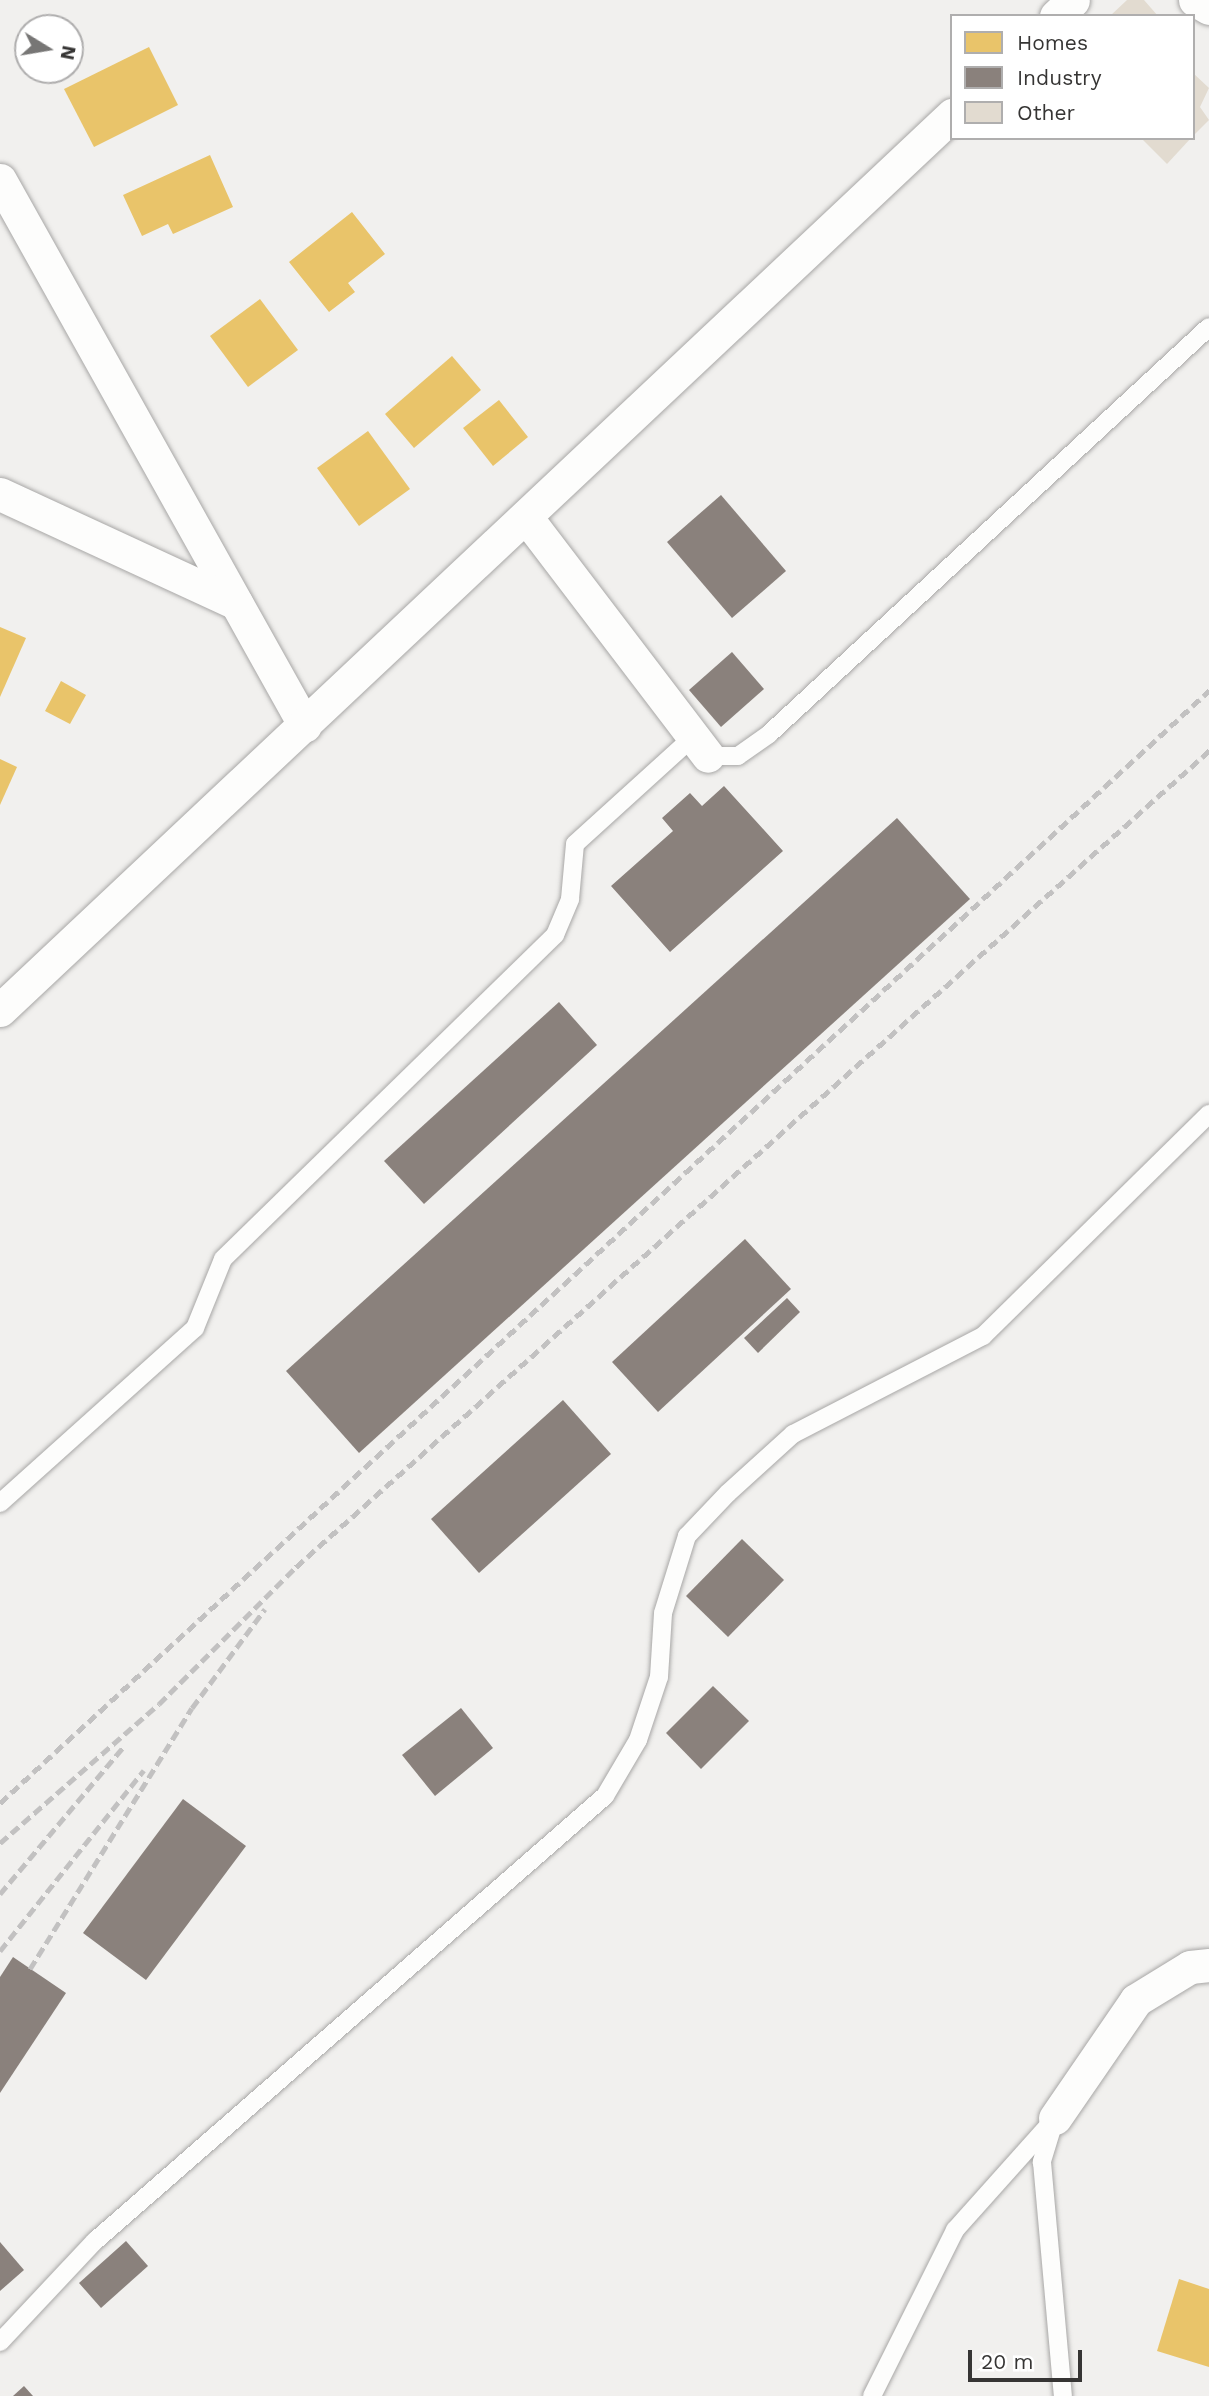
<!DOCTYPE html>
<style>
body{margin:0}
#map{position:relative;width:1209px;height:2396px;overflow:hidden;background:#f1f0ee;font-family:"Work Sans",sans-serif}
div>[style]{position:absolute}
.homes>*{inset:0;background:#e9c46a}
.industry>*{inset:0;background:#8a817c}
.building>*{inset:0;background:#e2dbd0}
.roads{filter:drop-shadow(0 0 2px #a8a7a6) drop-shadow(0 0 2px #a8a7a6)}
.lane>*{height:18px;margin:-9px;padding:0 9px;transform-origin:9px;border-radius:9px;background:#fdfdfc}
.street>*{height:33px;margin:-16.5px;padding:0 16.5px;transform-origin:16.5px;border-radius:16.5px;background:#fdfdfc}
.rail>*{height:5px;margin-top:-2.5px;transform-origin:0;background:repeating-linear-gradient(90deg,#c2c1c1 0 10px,transparent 0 15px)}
span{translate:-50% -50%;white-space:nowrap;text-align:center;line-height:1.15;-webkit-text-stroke:7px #fff;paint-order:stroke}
.legend{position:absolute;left:950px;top:14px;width:245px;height:126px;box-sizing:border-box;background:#fff;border:2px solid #afaeae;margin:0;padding:9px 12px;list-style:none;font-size:21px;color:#363534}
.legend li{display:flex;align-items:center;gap:14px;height:35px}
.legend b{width:35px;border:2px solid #afaeae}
.north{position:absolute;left:14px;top:14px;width:70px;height:70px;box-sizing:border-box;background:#fff;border:2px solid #afaeae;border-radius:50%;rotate:101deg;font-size:19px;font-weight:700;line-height:28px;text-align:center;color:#363534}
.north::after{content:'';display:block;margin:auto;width:24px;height:32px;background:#777675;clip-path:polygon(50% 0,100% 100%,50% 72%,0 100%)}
.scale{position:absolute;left:968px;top:2350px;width:114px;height:32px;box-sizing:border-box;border:4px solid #363534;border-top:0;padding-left:9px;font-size:21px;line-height:24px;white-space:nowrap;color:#363534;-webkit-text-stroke:5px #fff;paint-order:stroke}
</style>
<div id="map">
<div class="homes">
<div style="clip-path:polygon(149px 47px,178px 105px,94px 147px,64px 89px)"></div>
<div style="clip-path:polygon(210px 155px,233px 207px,173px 234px,168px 224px,142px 236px,123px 195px)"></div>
<div style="clip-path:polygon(352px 212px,385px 254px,348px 283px,355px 292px,329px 312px,289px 262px)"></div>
<div style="clip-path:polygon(260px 299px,298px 350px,248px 387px,210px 336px)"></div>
<div style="clip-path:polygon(452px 356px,481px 390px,414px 448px,385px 414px)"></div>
<div style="clip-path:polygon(499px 400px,528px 437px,493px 466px,463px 428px)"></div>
<div style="clip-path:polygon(368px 431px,410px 489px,359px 526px,317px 468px)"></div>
<div style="clip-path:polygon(0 627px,26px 638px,0 697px)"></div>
<div style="clip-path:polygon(61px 681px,86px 695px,70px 724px,45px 711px)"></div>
<div style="clip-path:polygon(0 759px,17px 767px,0 805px)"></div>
<div style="clip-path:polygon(1179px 2279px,1209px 2289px,1209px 2367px,1157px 2351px)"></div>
</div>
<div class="industry">
<div style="clip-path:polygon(721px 495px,786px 571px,732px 618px,667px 542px)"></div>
<div style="clip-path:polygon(732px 652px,764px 689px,721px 727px,689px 690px)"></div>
<div style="clip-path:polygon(724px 786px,783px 851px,670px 952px,611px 886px,673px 831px,662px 818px,690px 793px,702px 806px)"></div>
<div style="clip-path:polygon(897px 818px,970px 899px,359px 1453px,286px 1371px)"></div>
<div style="clip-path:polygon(559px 1002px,597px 1045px,424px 1204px,384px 1161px)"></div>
<div style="clip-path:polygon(745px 1239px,791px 1289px,658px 1412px,612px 1362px)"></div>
<div style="clip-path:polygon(787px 1298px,800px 1312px,758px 1353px,744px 1338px)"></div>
<div style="clip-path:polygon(563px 1400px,611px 1454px,479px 1573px,431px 1519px)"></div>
<div style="clip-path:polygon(742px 1539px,784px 1580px,728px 1637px,686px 1596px)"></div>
<div style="clip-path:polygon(713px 1686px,749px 1721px,701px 1769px,666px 1733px)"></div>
<div style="clip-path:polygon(461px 1708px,493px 1748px,435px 1796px,402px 1755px)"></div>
<div style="clip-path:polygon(183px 1799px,246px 1846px,146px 1980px,83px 1933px)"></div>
<div style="clip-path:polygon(13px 1957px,66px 1993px,0 2093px,0 1977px)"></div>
<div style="clip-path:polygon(126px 2241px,148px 2266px,101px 2308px,79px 2283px)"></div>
<div style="clip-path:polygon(0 2242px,24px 2270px,0 2291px)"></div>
<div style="clip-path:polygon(24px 2386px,33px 2396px,13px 2396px)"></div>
</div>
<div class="building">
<div style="clip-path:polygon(1127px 0,1144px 0,1158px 16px,1110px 16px)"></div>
<div style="clip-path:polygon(1193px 73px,1209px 88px,1200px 107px,1209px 120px,1193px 136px)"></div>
<div style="clip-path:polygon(1141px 138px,1191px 138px,1167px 164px)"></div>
</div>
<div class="roads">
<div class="lane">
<div style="left:708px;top:756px;width:30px"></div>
<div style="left:738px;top:756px;width:38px;rotate:-35deg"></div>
<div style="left:769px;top:734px;width:599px;rotate:-42.77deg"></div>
<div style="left:0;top:1503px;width:262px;rotate:-41.9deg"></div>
<div style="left:195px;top:1328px;width:74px;rotate:-67.9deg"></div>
<div style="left:223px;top:1259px;width:464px;rotate:-44.3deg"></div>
<div style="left:555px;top:935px;width:39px;rotate:-67deg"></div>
<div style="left:570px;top:899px;width:55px;rotate:-84.8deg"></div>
<div style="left:575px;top:844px;width:159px;rotate:-42.2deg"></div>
<div style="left:1053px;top:2125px;width:39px;rotate:107deg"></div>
<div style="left:1042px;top:2162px;width:235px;rotate:84.9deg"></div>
<div style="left:0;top:2342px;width:139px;rotate:-46.8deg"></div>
<div style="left:95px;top:2241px;width:677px;rotate:-41.11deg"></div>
<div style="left:605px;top:1796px;width:65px;rotate:-59.5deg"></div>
<div style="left:638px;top:1740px;width:66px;rotate:-71.6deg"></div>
<div style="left:659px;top:1677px;width:64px;rotate:-86.4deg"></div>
<div style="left:663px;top:1613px;width:81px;rotate:-72.7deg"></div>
<div style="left:687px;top:1536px;width:59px;rotate:-46.4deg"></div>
<div style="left:728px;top:1493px;width:88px;rotate:-42.2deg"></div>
<div style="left:793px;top:1434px;width:214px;rotate:-27.3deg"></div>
<div style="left:983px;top:1336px;width:317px;rotate:-44.5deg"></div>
<div style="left:872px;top:2396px;width:186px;rotate:-63.4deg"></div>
<div style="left:955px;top:2230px;width:150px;rotate:-48.2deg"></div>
</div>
<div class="street">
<div style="left:1195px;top:0;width:16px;rotate:30deg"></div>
<div style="left:1056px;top:16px;width:23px;rotate:-43deg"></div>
<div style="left:0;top:180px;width:625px;rotate:60.81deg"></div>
<div style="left:0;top:494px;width:260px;rotate:24.8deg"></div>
<div style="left:526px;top:517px;width:300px;rotate:52.7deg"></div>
<div style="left:0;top:1010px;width:1307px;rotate:-43.23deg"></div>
<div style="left:1055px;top:2118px;width:143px;rotate:-55.5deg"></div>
<div style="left:1136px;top:2000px;width:63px;rotate:-31.4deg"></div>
<div style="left:1190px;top:1967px;width:19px;rotate:-6deg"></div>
</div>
</div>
<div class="rail">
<div style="left:0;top:1803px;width:1643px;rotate:-42.61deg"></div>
<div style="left:0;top:1843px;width:211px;rotate:-41.2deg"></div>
<div style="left:159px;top:1704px;width:194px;rotate:-45deg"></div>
<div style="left:296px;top:1567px;width:1225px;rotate:-41.79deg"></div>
<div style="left:0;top:1894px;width:193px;rotate:-50deg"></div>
<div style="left:0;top:1951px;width:231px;rotate:-51.5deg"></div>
<div style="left:30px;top:1969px;width:307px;rotate:-58.2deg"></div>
<div style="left:192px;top:1708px;width:123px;rotate:-53.6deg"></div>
</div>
<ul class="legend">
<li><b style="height:19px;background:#e9c46a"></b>Homes</li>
<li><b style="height:19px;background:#8a817c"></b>Industry</li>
<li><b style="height:19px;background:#e2dbd0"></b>Other</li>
</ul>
<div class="north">N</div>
<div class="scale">20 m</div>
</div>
